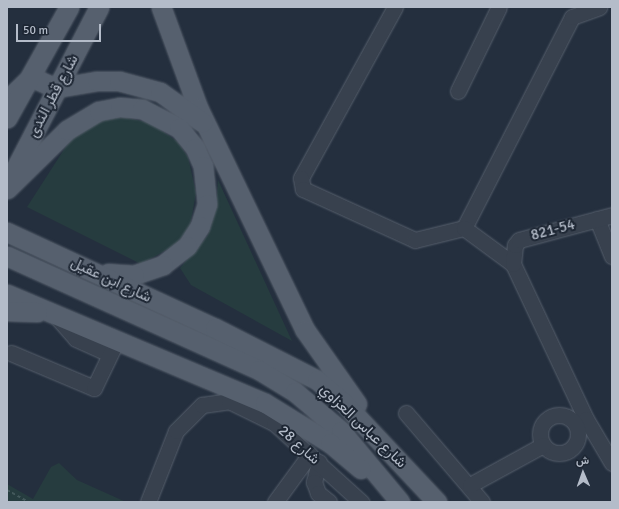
<!DOCTYPE html>
<meta charset="utf-8">
<style>
body{margin:0}
#map{position:relative;width:619px;height:509px;overflow:hidden;background:#242f3e;font-family:Signika,Vazirmatn,sans-serif}
div>[style]{position:absolute}
.green>*{inset:0;background:#263c3f}
.path>*{height:2px;margin-top:-1px;transform-origin:0;background:repeating-linear-gradient(90deg,#44595c 0 3px,transparent 0 6px)}
.roads{filter:drop-shadow(0 0 1px #565f6c) drop-shadow(0 0 1px #565f6c)}
.minor>*{height:15px;margin:-7.5px;padding:0 7.5px;transform-origin:7.5px;border-radius:7.5px;background:#38414e}
.minor>.ring{margin:-7.5px;padding:0;box-sizing:content-box;background:none;border:15px solid #38414e;border-radius:50%}
.major>*{height:19px;margin:-9.5px;padding:0 9.5px;transform-origin:9.5px;border-radius:9.5px;background:#56606e}
span{translate:-50% -50%;white-space:nowrap;text-align:center;line-height:1.15;-webkit-text-stroke:4px #1d2633;paint-order:stroke}
.street-label{font-size:15px;color:#b4bcc9}
.frame{position:absolute;inset:0;border:8px solid #b4bcc9;pointer-events:none}
.north{position:absolute;left:563px;top:453px;width:40px;height:40px;-webkit-text-stroke:3px #1d2633;paint-order:stroke;rotate:358deg;font-size:11px;font-weight:700;line-height:16px;text-align:center;color:#b4bcc9}
.north::after{content:'';display:block;margin:auto;width:14px;height:18px;background:#b4bcc9;clip-path:polygon(50% 0,100% 100%,50% 72%,0 100%)}
.scale{position:absolute;left:16px;top:24px;width:85px;height:18px;box-sizing:border-box;border:2px solid #b4bcc9;border-top:0;padding-left:5px;font-size:12px;line-height:14px;white-space:nowrap;color:#b4bcc9;-webkit-text-stroke:3px #1d2633;paint-order:stroke}
</style>
<div id="map">
<div class="green">
<div style="clip-path:polygon(123px 117px,151px 123px,178px 142px,188px 157px,196px 193px,190px 226px,177px 244px,141px 264px,27px 207px,72px 137px,94px 121px)"></div>
<div style="clip-path:polygon(218px 180px,292px 341px,191px 285px,180px 268px,208px 235px,216px 208px)"></div>
<div style="clip-path:polygon(59px 463px,77px 480px,126px 502px,7px 502px,7px 484px,33px 499px,51px 467px)"></div>
</div>
<div class="path">
<div style="left:7px;top:490px;width:25px;rotate:29deg"></div>
</div>
<div class="roads">
<div class="minor">
<div style="left:395px;top:7px;width:195px;rotate:118.8deg"></div>
<div style="left:301px;top:178px;width:11px;rotate:80deg"></div>
<div style="left:303px;top:189px;width:123px;rotate:24.5deg"></div>
<div style="left:415px;top:240px;width:50px;rotate:-13.8deg"></div>
<div style="left:464px;top:228px;width:237px;rotate:-62.9deg"></div>
<div style="left:572px;top:17px;width:29px;rotate:-20deg"></div>
<div style="left:458px;top:91px;width:93px;rotate:-64deg"></div>
<div style="left:597px;top:219px;width:40px;rotate:68deg"></div>
<div style="left:464px;top:228px;width:61px;rotate:36.3deg"></div>
<div style="left:513px;top:264px;width:171px;rotate:64.8deg"></div>
<div style="left:586px;top:419px;width:51px;rotate:59.4deg"></div>
<div style="left:513px;top:264px;width:19px;rotate:-84deg"></div>
<div style="left:515px;top:245px;width:6px;rotate:-51deg"></div>
<div style="left:519px;top:240px;width:96px;rotate:-15deg"></div>
<div style="left:56px;top:316px;width:30px;rotate:49deg"></div>
<div style="left:76px;top:339px;width:37px;rotate:24deg"></div>
<div style="left:11px;top:353px;width:90px;rotate:22.9deg"></div>
<div style="left:94px;top:388px;width:53px;rotate:-64.4deg"></div>
<div style="left:406px;top:413px;width:117px;rotate:49.5deg"></div>
<div class="ring" style="left:540px;top:415px;width:23px;height:23px"></div>
<div style="left:319px;top:462px;width:21px;rotate:104deg"></div>
<div style="left:314px;top:482px;width:12px;rotate:70deg"></div>
<div style="left:318px;top:493px;width:14px;rotate:39deg"></div>
<div style="left:470px;top:485px;width:83px;rotate:-28.7deg"></div>
<div style="left:148px;top:502px;width:76px;rotate:-68.5deg"></div>
<div style="left:176px;top:431px;width:37px;rotate:-45deg"></div>
<div style="left:202px;top:405px;width:27px;rotate:-8deg"></div>
<div style="left:229px;top:401px;width:50px;rotate:26.1deg"></div>
<div style="left:274px;top:423px;width:118px;rotate:42.2deg"></div>
<div style="left:275px;top:502px;width:59px;rotate:-53.9deg"></div>
</div>
<div class="major">
<div style="left:161px;top:7px;width:108px;rotate:69.9deg"></div>
<div style="left:198px;top:108px;width:246px;rotate:64.3deg"></div>
<div style="left:305px;top:330px;width:90px;rotate:54.9deg"></div>
<div style="left:7px;top:100px;width:33px;rotate:-44deg"></div>
<div style="left:31px;top:77px;width:27px;rotate:24deg"></div>
<div style="left:56px;top:88px;width:42px;rotate:-9.7deg"></div>
<div style="left:97px;top:81px;width:22px"></div>
<div style="left:119px;top:81px;width:42px;rotate:15deg"></div>
<div style="left:160px;top:92px;width:52px;rotate:35.5deg"></div>
<div style="left:7px;top:118px;width:127px;rotate:-60.8deg"></div>
<div style="left:11px;top:177px;width:191px;rotate:-62.6deg"></div>
<div style="left:7px;top:189px;width:84px;rotate:-44.5deg"></div>
<div style="left:67px;top:130px;width:37px;rotate:-31deg"></div>
<div style="left:99px;top:111px;width:21px;rotate:-11deg"></div>
<div style="left:120px;top:107px;width:22px;rotate:5deg"></div>
<div style="left:142px;top:109px;width:42px;rotate:27.2deg"></div>
<div style="left:179px;top:128px;width:26px;rotate:51deg"></div>
<div style="left:195px;top:148px;width:20px;rotate:66deg"></div>
<div style="left:203px;top:166px;width:38px;rotate:84deg"></div>
<div style="left:207px;top:204px;width:23px;rotate:108deg"></div>
<div style="left:200px;top:226px;width:24px;rotate:123deg"></div>
<div style="left:187px;top:246px;width:31px;rotate:142deg"></div>
<div style="left:163px;top:265px;width:31px;rotate:161deg"></div>
<div style="left:134px;top:275px;width:26px;rotate:-176deg"></div>
<div style="left:7px;top:232px;width:229px;rotate:24.8deg"></div>
<div style="left:215px;top:328px;width:114px;rotate:27deg"></div>
<div style="left:317px;top:380px;width:33px;rotate:40deg"></div>
<div style="left:342px;top:401px;width:139px;rotate:46.8deg"></div>
<div style="left:7px;top:256px;width:277px;rotate:24.3deg"></div>
<div style="left:259px;top:370px;width:42px;rotate:31.4deg"></div>
<div style="left:295px;top:392px;width:60px;rotate:40.3deg"></div>
<div style="left:341px;top:431px;width:92px;rotate:50.3deg"></div>
<div style="left:7px;top:294px;width:280px;rotate:22.9deg"></div>
<div style="left:265px;top:403px;width:76px;rotate:31.6deg"></div>
<div style="left:330px;top:443px;width:40px;rotate:40deg"></div>
<div style="left:7px;top:311px;width:30px;rotate:2deg"></div>
</div>
</div>
<div class="street-label">
<span style="left:53px;top:96px;rotate:-62deg">شارع قطر الندى</span>
<span style="left:553px;top:230px;rotate:-15deg">821-54</span>
<span style="left:111px;top:280px;rotate:25deg">شارع ابن عقيل</span>
<span style="left:363px;top:426px;rotate:44deg">شارع عباس العزاوي</span>
<span style="left:299px;top:445px;rotate:42deg">شارع 28</span>
</div>
<div class="frame"></div>
<div class="north">ش</div>
<div class="scale">50 m</div>
</div>
